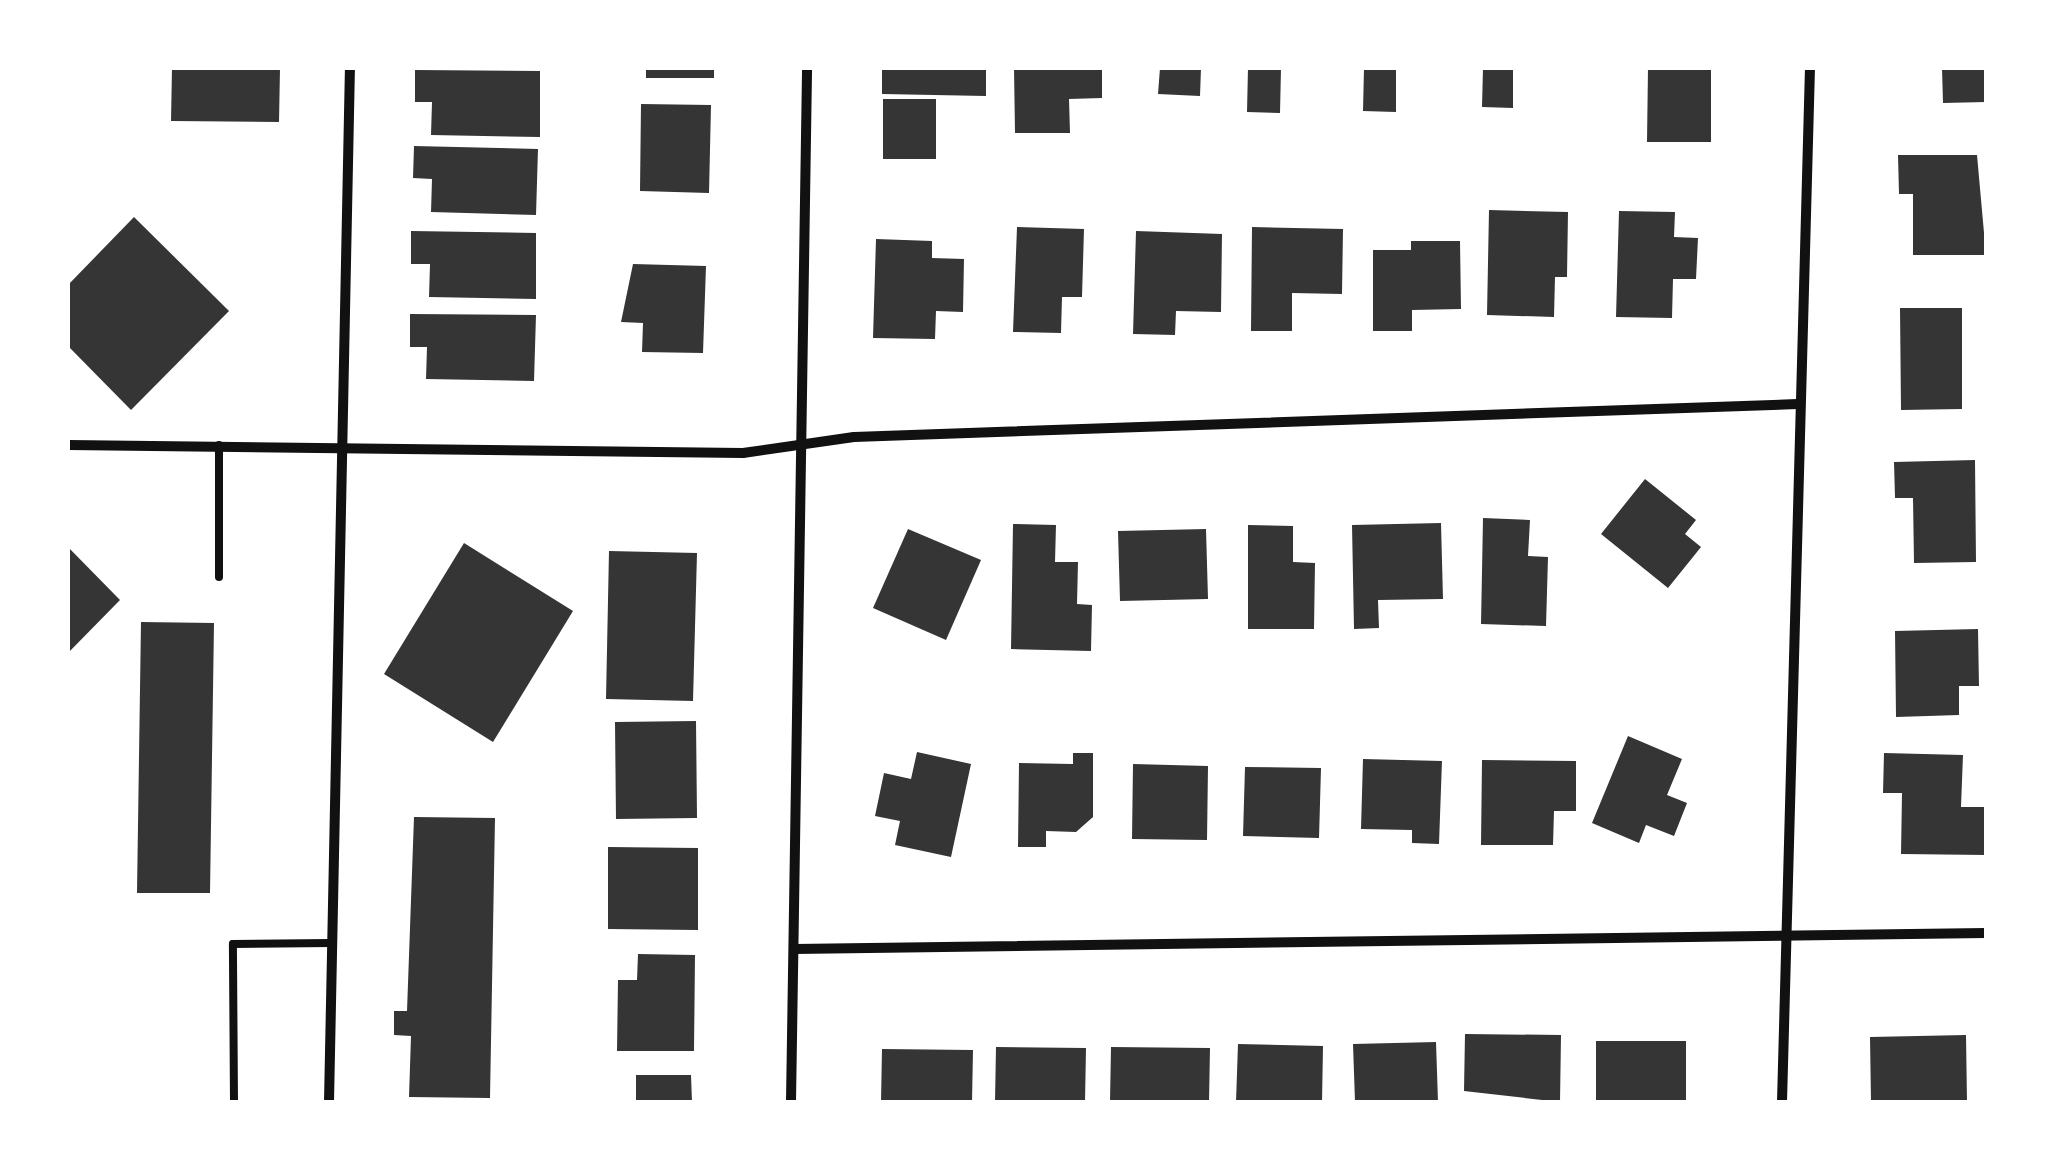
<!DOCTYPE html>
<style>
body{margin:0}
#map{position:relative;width:2054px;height:1170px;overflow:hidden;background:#fff;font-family:Cabin,sans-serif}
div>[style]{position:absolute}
.building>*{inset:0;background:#353535}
.service>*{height:8px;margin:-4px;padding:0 4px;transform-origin:4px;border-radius:4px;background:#111}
.minor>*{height:10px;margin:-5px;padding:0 5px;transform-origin:5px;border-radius:5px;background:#111}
span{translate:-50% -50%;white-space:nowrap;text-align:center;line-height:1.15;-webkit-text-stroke:8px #fff;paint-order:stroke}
.frame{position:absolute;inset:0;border:70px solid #fff;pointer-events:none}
</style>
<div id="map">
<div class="building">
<div style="clip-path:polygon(172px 68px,280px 68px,279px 122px,171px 121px)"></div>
<div style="clip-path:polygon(646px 68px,714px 68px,714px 78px,646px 78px)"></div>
<div style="clip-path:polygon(882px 68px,986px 68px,986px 96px,882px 94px)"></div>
<div style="clip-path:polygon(1014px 68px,1102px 68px,1102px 98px,1069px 99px,1070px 133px,1015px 133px)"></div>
<div style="clip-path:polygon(1160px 68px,1201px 68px,1200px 96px,1158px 94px)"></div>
<div style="clip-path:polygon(1248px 68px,1281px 68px,1280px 113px,1247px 112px)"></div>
<div style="clip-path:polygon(1364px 68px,1396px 68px,1396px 112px,1363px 111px)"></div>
<div style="clip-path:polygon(1483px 68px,1513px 68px,1513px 108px,1482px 107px)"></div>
<div style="clip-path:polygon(1648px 68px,1711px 68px,1711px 142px,1647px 142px)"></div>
<div style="clip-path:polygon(1942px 68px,1986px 68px,1986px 102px,1943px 103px)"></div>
<div style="clip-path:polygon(415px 70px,540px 71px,540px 137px,431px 135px,432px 102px,415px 102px)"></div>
<div style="clip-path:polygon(883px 99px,936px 99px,936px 159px,883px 159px)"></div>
<div style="clip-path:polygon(641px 104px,711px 105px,709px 193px,640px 191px)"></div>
<div style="clip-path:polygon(414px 146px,538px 149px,536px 215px,431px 212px,432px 179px,413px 178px)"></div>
<div style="clip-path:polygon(1898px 155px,1977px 155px,1986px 255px,1913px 255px,1913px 194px,1899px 194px)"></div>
<div style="clip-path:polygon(1489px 210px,1568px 212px,1567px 277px,1555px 277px,1554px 317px,1487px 315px)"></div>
<div style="clip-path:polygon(1619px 211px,1675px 212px,1674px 237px,1698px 238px,1696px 279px,1673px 279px,1672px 318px,1616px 317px)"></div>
<div style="clip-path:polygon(134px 217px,229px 311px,131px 410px,68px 346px,68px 285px)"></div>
<div style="clip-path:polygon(1017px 227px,1084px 229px,1082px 297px,1062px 297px,1061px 333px,1013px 332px)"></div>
<div style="clip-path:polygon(1252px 227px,1343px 229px,1342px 294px,1292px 293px,1292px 331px,1251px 331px)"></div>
<div style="clip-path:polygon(411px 231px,536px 233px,536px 299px,429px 297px,430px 264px,411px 264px)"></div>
<div style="clip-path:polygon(1136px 231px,1222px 234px,1221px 312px,1176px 311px,1175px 335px,1133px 334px)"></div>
<div style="clip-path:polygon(876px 239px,932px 241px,932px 258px,964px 259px,963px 312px,936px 311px,935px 339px,873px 338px)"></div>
<div style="clip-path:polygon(1411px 241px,1460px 241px,1461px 309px,1412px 310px,1412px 331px,1373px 331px,1373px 250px,1411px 250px)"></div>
<div style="clip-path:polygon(633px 264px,706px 266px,703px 353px,642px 352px,643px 323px,621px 322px)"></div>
<div style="clip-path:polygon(1900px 308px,1962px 308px,1962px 409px,1901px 410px)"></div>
<div style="clip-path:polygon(410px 314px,536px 315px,534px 381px,426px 379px,427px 347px,410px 347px)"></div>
<div style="clip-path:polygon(1975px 460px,1976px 562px,1914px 563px,1913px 498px,1895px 498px,1894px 462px)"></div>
<div style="clip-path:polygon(1645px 479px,1696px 520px,1685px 534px,1701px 547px,1668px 588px,1601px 534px)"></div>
<div style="clip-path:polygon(1483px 518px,1530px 520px,1528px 556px,1548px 557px,1546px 626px,1481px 624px)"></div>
<div style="clip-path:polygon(1441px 523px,1443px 599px,1378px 600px,1379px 628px,1354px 629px,1352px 525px)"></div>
<div style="clip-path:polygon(1013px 524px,1056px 525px,1055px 562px,1078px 562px,1077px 604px,1092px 605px,1091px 651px,1011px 649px)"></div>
<div style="clip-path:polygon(1248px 525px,1293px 526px,1293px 562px,1315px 563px,1314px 629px,1248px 629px)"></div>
<div style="clip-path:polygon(908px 529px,981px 560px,946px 640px,873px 608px)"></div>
<div style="clip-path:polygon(1206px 529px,1208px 599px,1120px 601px,1118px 531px)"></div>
<div style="clip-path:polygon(464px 543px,573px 611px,493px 742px,384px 674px)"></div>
<div style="clip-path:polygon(68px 547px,120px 600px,68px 653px)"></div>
<div style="clip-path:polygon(609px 551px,697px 553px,693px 701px,606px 699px)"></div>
<div style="clip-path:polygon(141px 622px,214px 623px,210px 893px,137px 893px)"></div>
<div style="clip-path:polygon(1978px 629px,1979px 686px,1959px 686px,1959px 715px,1896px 717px,1895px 631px)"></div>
<div style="clip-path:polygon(696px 721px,697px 818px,616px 819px,615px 722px)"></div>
<div style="clip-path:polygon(1628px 736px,1682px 759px,1667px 795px,1687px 803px,1674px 836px,1646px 825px,1639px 843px,1592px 823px)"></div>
<div style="clip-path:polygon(917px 752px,971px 764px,951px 857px,895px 845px,900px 821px,875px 816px,884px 773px,911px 779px)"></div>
<div style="clip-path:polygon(1073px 753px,1093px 753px,1093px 817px,1076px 832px,1046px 831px,1046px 847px,1018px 847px,1019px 763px,1073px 764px)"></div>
<div style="clip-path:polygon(1884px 753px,1963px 755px,1961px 807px,1986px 807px,1986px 855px,1901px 854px,1902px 793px,1883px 793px)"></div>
<div style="clip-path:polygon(1363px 759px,1442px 761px,1439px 844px,1412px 843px,1412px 830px,1361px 829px)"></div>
<div style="clip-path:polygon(1482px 760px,1576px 761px,1576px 811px,1554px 811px,1553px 845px,1481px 845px)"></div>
<div style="clip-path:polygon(1133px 764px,1208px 766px,1207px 840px,1132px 839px)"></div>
<div style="clip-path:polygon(1245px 767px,1321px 768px,1319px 838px,1243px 836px)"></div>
<div style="clip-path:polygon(414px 817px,495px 818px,490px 1098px,409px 1097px,411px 1036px,394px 1035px,394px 1011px,407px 1011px)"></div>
<div style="clip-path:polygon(608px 847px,698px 848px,698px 930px,608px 929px)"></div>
<div style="clip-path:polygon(638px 954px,695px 955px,694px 1051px,617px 1051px,618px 980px,637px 980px)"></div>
<div style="clip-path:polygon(1465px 1034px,1561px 1035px,1560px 1102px,1464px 1091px)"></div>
<div style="clip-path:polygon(1966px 1035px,1967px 1102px,1871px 1102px,1870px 1037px)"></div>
<div style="clip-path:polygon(1596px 1041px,1686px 1041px,1686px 1102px,1596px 1102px)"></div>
<div style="clip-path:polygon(1436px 1042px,1438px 1102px,1355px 1102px,1353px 1044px)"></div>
<div style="clip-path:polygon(1238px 1044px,1323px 1046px,1322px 1102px,1236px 1102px)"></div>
<div style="clip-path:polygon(996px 1047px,1086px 1048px,1085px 1102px,995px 1102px)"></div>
<div style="clip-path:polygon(1111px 1047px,1210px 1048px,1209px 1102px,1110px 1102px)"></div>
<div style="clip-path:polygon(882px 1049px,973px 1050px,972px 1102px,881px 1102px)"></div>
<div style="clip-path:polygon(636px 1075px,691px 1075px,692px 1102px,636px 1102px)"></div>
</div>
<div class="service">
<div style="left:219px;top:445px;width:132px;rotate:90deg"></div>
<div style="left:234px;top:1102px;width:158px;rotate:-90.4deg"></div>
<div style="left:233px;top:944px;width:98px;rotate:-0.6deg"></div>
</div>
<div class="minor">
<div style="left:68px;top:445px;width:675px;rotate:0.68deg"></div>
<div style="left:743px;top:453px;width:112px;rotate:-8.2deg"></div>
<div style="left:854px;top:437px;width:944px;rotate:-2deg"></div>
<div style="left:794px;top:949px;width:1192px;rotate:-0.77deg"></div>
<div style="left:329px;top:1102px;width:1034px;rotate:-88.84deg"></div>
<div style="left:791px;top:1102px;width:1034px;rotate:-89.11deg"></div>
<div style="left:1782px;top:1102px;width:1034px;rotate:-88.45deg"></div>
</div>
<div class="frame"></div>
</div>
